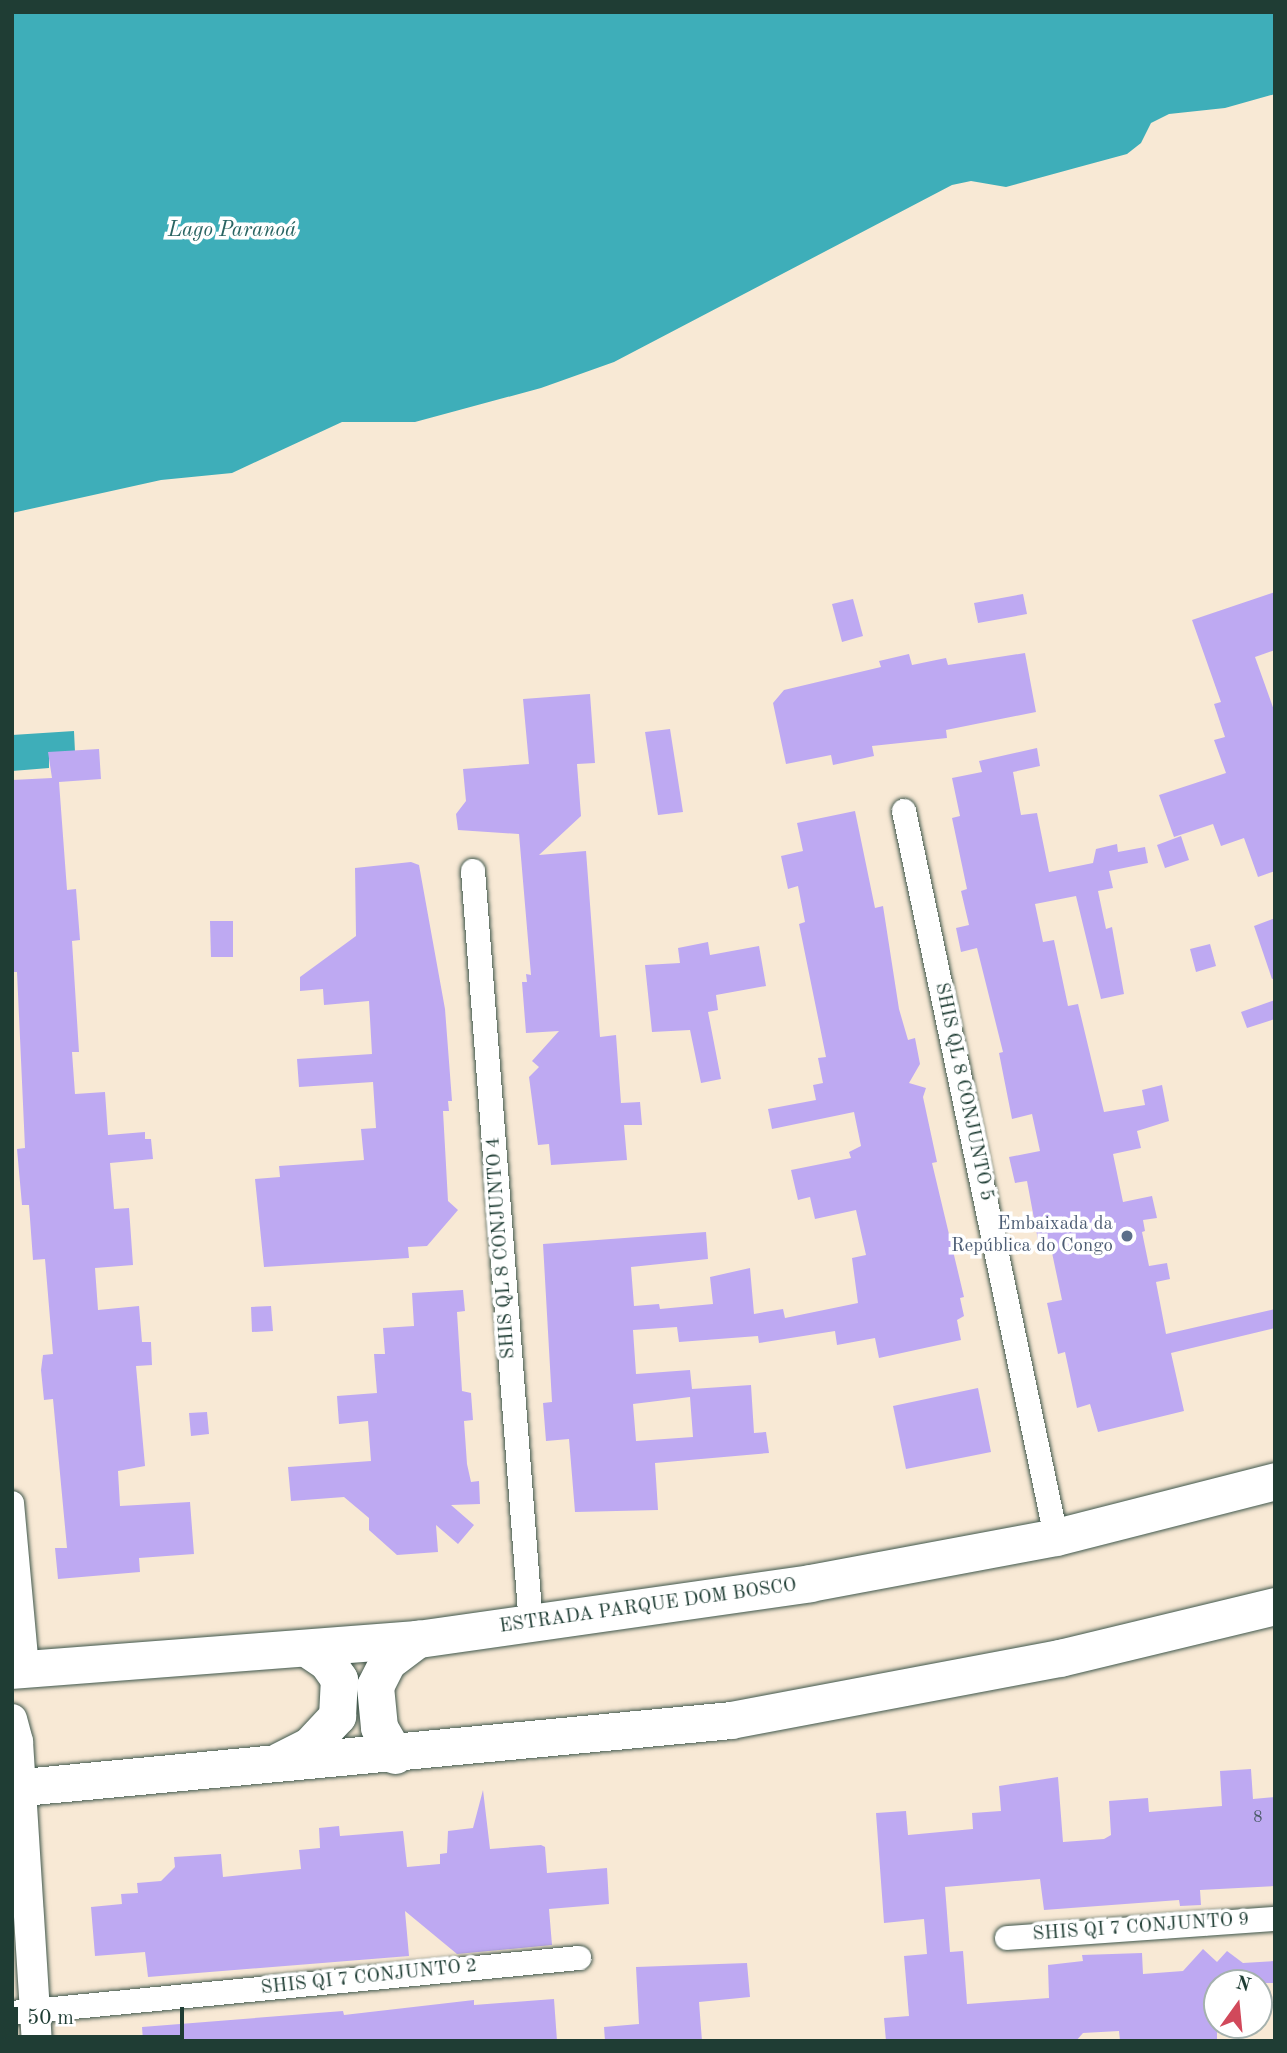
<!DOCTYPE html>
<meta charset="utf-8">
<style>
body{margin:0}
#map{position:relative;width:1287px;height:2053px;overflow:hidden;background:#f8e9d5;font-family:"Old Standard TT",serif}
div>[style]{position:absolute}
.water>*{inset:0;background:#3eaeb9}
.building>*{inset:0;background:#bea9f2}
.roads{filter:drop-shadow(0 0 2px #40574c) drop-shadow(0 0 2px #40574c)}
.minor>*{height:24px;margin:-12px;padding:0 12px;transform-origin:12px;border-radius:12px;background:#fff}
.tertiary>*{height:30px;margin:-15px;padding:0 15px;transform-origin:15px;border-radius:15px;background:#fff}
.primary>*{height:37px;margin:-18.5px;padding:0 18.5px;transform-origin:18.5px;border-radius:18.5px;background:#fff}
.dots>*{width:19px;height:19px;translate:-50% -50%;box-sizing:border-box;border:4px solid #fff;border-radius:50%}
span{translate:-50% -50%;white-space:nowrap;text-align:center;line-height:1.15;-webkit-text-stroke:7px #fff;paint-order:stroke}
.number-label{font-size:16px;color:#475864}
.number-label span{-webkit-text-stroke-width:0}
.street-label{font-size:19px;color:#1f3d34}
.service-label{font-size:19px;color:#4e5e75}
.right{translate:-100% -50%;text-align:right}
.water-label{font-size:21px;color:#2a6563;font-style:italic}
.frame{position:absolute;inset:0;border:14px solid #1f3d34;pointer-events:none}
.north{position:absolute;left:1203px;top:1969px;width:70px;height:70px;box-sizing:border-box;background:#fff;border:2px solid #a5b1ae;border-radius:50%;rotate:15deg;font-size:19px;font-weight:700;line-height:28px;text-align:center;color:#1f3d34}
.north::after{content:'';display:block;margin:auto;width:24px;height:32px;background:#d1495b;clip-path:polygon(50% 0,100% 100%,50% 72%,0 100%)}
.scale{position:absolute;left:14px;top:2007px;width:170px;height:32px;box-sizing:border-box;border:4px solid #1f3d34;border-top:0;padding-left:9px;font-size:21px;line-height:24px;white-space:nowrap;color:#1f3d34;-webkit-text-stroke:5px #fff;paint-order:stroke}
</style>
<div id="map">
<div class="water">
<div style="clip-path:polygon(12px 12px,1275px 12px,1275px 94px,1225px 108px,1169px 114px,1151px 123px,1141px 143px,1127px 154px,1079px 167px,1006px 187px,971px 181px,952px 185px,614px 362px,541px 388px,415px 422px,342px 422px,232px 473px,161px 480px,12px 513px)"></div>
<div style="clip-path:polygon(74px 731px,75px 752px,49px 753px,49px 768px,12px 771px,12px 735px)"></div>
</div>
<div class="building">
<div style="clip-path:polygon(1275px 592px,1275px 650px,1255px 657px,1275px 713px,1275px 871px,1258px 877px,1244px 838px,1221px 846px,1213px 824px,1174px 837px,1159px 795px,1226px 773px,1214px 740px,1225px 737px,1214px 704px,1221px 702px,1192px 620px)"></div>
<div style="clip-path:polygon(1023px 594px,1027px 614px,978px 623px,974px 603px)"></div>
<div style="clip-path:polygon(853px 599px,863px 636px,842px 642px,832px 604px)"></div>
<div style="clip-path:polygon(1025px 653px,1036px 712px,946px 730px,947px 738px,872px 746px,874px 756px,833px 765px,831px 755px,786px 764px,773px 703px,784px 690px,881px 667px,879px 661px,909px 654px,912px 665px,946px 658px,948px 665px)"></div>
<div style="clip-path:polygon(590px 694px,595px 763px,577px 764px,581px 816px,539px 855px,586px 851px,600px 1037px,616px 1035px,621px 1103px,640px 1102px,642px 1125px,624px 1125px,627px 1160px,551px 1165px,549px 1144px,538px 1145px,529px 1077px,539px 1067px,532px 1061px,559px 1031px,526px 1033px,522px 982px,527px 982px,526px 974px,531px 975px,519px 834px,458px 830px,456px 814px,466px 801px,463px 769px,529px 764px,523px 699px)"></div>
<div style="clip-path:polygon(670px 729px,683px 812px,658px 815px,645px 732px)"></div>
<div style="clip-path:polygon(1037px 748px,1040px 766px,1013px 772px,1021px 815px,1037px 813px,1049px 872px,1093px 863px,1096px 849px,1117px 844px,1118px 852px,1145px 847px,1148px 863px,1109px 871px,1113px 888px,1098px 891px,1106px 929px,1112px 927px,1124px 994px,1101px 999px,1076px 896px,1035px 904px,1043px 942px,1054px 940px,1068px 1006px,1078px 1004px,1104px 1112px,1145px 1105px,1142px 1090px,1162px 1085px,1169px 1121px,1137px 1131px,1141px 1148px,1113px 1154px,1123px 1202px,1152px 1196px,1157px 1218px,1143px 1220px,1145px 1231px,1142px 1232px,1149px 1266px,1167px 1263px,1170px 1279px,1156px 1282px,1166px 1334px,1275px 1309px,1275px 1328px,1171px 1353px,1184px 1411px,1098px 1432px,1090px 1404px,1077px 1408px,1065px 1352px,1058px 1354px,1047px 1303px,1062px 1300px,1051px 1248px,1040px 1251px,1027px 1181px,1015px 1183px,1009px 1157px,1040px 1151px,1032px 1114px,1012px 1119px,999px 1053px,1003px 1052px,977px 948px,961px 952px,956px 928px,969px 925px,961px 891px,967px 889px,952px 818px,960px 816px,952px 778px,982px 772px,979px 761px)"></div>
<div style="clip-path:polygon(99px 749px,101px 779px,59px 782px,67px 890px,76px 889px,80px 940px,72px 941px,79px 1052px,72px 1052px,75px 1094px,105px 1092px,108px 1135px,145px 1132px,145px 1139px,151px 1139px,153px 1159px,110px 1163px,114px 1209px,129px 1208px,133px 1265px,95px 1268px,98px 1310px,139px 1306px,142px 1342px,151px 1342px,152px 1365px,136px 1366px,145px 1466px,118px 1471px,120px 1506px,190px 1502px,194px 1554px,139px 1558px,140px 1572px,58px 1579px,55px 1548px,67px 1548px,53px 1399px,44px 1400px,41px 1370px,43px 1355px,53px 1354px,45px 1259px,33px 1260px,29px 1205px,22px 1205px,17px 1149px,25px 1148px,17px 972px,12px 972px,12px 780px,52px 778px,48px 752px)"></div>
<div style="clip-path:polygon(evenodd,855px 811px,875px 908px,883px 906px,899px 1009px,908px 1040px,915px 1038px,920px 1064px,909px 1083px,926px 1088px,923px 1097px,937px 1162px,932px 1163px,964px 1297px,960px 1298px,964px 1316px,957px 1320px,961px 1340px,879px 1358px,875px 1338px,837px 1345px,835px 1331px,759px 1343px,758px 1336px,679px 1342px,677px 1327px,633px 1330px,636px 1374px,690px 1370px,692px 1389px,751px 1385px,754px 1433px,766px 1432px,769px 1453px,655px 1463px,658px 1510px,575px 1512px,569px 1439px,546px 1441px,543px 1403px,552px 1402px,543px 1244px,706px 1232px,708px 1259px,631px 1267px,634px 1306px,659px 1304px,660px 1309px,713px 1304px,710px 1277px,750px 1268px,754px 1314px,783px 1309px,785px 1318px,858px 1303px,852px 1258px,866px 1255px,856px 1210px,815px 1219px,810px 1197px,798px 1200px,791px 1170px,851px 1158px,849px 1152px,861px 1146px,854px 1112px,772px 1129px,768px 1109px,816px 1100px,813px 1085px,823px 1083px,818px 1058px,826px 1057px,799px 924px,805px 922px,798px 886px,788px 889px,781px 856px,803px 851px,797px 823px,855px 811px,690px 1397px,693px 1437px,636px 1441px,633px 1404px,690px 1397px)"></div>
<div style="clip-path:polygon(1181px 836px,1189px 860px,1165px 868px,1157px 845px)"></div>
<div style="clip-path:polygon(411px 862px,419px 865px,445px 1009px,452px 1101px,448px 1101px,449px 1111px,443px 1111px,448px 1201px,458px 1210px,427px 1246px,408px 1247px,409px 1258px,264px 1267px,255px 1179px,280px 1177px,279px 1166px,364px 1160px,361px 1129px,376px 1128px,373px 1082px,299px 1087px,297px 1059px,372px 1054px,369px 1001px,324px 1005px,323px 989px,300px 991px,300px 977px,356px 936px,355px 868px)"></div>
<div style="clip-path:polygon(1275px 918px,1275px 978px,1272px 979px,1254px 926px)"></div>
<div style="clip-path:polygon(210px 921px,233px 921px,233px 957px,211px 957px)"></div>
<div style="clip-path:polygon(708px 942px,710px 955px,759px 946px,766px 986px,716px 995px,718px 1010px,708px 1012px,721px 1079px,701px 1083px,690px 1030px,652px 1032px,645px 965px,680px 963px,678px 948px)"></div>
<div style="clip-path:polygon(1210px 944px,1216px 966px,1196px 972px,1190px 949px)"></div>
<div style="clip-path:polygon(1275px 1000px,1275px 1019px,1247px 1028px,1241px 1012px)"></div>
<div style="clip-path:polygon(463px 1290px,465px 1311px,457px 1312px,462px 1391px,471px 1393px,473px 1420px,464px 1421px,467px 1464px,471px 1482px,479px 1481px,480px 1504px,451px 1505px,474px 1525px,458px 1544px,436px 1525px,438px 1552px,397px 1555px,369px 1530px,369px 1518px,344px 1497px,291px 1501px,288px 1467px,371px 1461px,368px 1421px,339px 1424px,337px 1396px,377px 1393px,374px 1354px,385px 1354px,383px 1328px,414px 1326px,412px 1293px)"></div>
<div style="clip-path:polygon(271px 1306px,273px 1331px,252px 1332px,251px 1307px)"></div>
<div style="clip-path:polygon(978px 1388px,991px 1452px,906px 1469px,893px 1406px)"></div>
<div style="clip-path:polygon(207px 1412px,209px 1434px,191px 1436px,189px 1413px)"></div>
<div style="clip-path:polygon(1251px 1769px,1253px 1799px,1275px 1797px,1275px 1886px,1200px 1890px,1201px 1905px,1180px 1906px,1179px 1900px,1044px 1910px,1040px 1879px,945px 1887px,950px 1952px,963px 1951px,967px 2004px,1049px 1998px,1048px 1965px,1083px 1961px,1082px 1955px,1142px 1953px,1143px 1974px,1183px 1971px,1203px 1949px,1217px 1962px,1227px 1951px,1243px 1963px,1275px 1961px,1275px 1983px,1217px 1983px,1217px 2041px,1120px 2041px,1119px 2031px,1083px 2033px,1076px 2041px,886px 2041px,884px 2018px,909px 2016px,904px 1956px,927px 1954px,924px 1919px,884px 1923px,876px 1813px,906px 1811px,908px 1835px,973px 1829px,972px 1813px,1001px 1811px,999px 1786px,1058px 1777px,1063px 1842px,1104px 1839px,1111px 1835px,1109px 1801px,1148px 1798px,1149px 1812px,1222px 1806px,1220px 1771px)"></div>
<div style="clip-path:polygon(483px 1790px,490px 1849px,541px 1845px,545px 1847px,547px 1873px,607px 1868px,609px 1904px,549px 1909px,552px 1945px,457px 1954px,405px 1911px,409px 1956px,148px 1977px,145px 1952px,95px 1956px,91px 1907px,122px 1904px,121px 1894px,138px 1893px,137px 1883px,161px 1881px,175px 1867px,174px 1857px,221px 1854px,223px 1877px,301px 1869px,299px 1850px,320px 1848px,319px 1828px,339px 1826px,340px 1836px,403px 1831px,407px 1867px,440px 1864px,440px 1854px,447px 1853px,448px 1831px,473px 1828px)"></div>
<div style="clip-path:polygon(747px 1963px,750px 1997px,699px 2002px,702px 2041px,605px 2041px,604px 2027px,639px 2024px,636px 1967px)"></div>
<div style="clip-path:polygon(554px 1999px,557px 2041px,143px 2041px,142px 2027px,343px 2011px,344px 2015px,474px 2000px,474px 2005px)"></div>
</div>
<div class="roads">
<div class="minor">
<div style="left:904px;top:811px;width:742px;rotate:78.17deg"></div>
<div style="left:473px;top:871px;width:755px;rotate:85.6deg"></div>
<div style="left:12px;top:1503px;width:167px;rotate:84.8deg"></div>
<div style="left:1007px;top:1938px;width:269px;rotate:-4.1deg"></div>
<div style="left:12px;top:2013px;width:570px;rotate:-5.54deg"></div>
</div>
<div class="tertiary">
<div style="left:12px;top:1719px;width:24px;rotate:75deg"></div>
<div style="left:18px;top:1742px;width:300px;rotate:86.4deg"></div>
</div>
<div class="primary">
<div style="left:12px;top:1670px;width:407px;rotate:-4.4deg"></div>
<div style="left:418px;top:1639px;width:396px;rotate:-8.1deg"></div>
<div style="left:810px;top:1583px;width:250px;rotate:-10.6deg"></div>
<div style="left:1056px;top:1537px;width:226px;rotate:-14.3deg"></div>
<div style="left:395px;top:1755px;width:32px;rotate:-120deg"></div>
<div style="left:379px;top:1727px;width:41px;rotate:-95.6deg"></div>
<div style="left:375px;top:1686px;width:27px;rotate:-63deg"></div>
<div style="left:387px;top:1662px;width:39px;rotate:-37deg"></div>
<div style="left:279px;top:1761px;width:35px;rotate:-27deg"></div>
<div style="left:310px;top:1745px;width:40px;rotate:-47deg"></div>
<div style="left:337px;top:1716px;width:37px;rotate:-87deg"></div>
<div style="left:339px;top:1679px;width:21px;rotate:-125deg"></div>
<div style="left:327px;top:1662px;width:25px;rotate:-146deg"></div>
<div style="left:12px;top:1788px;width:722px;rotate:-5.4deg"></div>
<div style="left:731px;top:1720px;width:335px;rotate:-10.7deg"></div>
<div style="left:1060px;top:1658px;width:221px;rotate:-13.6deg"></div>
</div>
</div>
<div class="dots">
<div style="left:1127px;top:1236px;background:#5c6f8a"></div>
</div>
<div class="number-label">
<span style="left:1258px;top:1818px">8</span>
</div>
<div class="street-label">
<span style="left:963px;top:1092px;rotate:78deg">SHIS QL 8 CONJUNTO 5</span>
<span style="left:502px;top:1248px;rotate:-94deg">SHIS QL 8 CONJUNTO 4</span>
<span style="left:648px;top:1607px;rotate:-8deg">ESTRADA PARQUE DOM BOSCO</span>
<span style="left:1141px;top:1928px;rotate:-4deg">SHIS QI 7 CONJUNTO 9</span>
<span style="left:369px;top:1978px;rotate:-6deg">SHIS QI 7 CONJUNTO 2</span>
</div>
<div class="service-label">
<span class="right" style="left:1113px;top:1236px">Embaixada da<br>República do Congo</span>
</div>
<div class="water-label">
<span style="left:232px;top:231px">Lago Paranoá</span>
</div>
<div class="frame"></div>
<div class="north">N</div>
<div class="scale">50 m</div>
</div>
